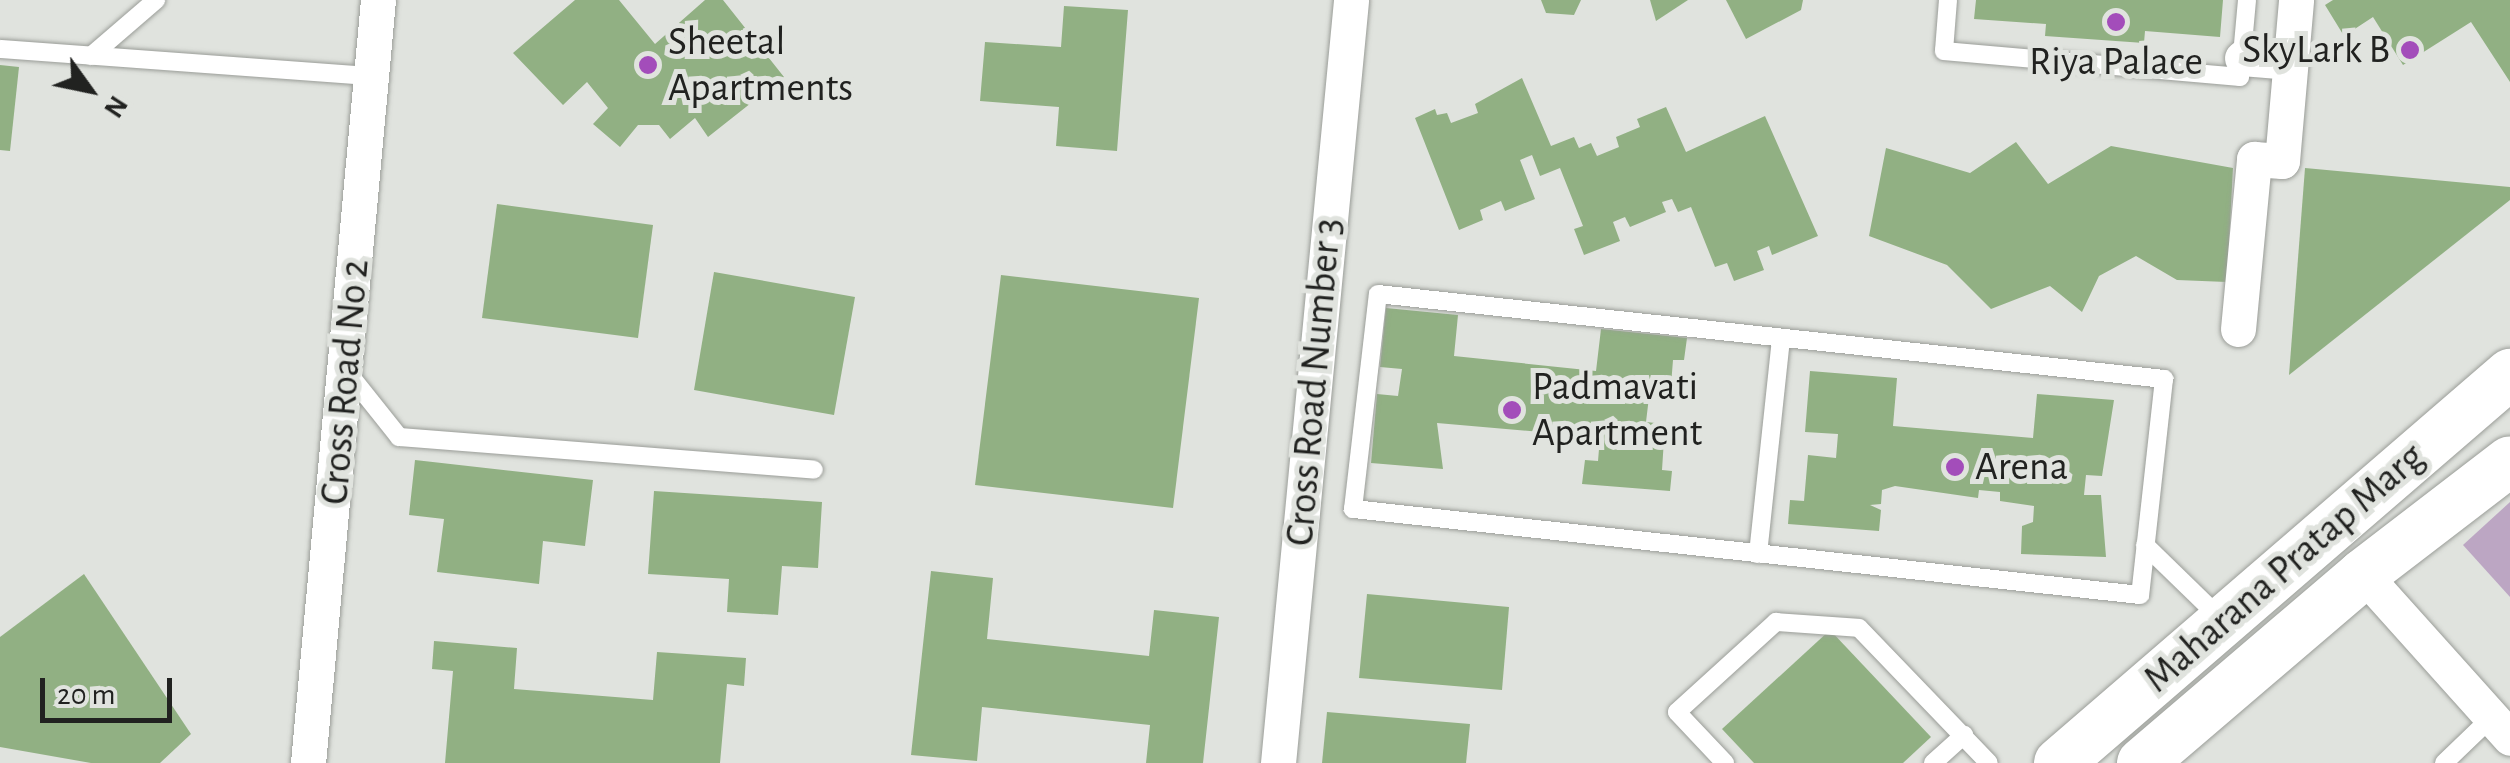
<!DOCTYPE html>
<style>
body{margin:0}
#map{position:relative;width:2510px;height:763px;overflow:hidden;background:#e0e3de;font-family:"Alegreya Sans",sans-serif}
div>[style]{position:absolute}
.green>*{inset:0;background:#bca6c3}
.building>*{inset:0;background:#91b083}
.roads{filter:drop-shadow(0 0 2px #9a9d98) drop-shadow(0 0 2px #9a9d98)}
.service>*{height:18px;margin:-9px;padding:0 9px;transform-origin:9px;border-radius:9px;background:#fff}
.minor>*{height:35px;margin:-17.5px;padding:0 17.5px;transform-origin:17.5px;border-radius:17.5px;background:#fff}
.secondary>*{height:50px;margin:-25px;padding:0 25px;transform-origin:25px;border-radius:25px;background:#fff}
.dots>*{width:28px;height:28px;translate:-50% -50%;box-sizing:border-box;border:5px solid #e0e3de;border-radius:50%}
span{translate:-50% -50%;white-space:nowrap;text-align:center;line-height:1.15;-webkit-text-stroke:10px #e0e3de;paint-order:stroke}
.poi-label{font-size:40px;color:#212220}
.left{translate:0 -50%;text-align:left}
.right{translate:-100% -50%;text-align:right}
.street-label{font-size:40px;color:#212220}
.north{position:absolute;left:40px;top:40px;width:100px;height:100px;-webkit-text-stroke:8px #e0e3de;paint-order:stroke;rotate:123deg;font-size:28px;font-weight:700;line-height:40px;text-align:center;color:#212220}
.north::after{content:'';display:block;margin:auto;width:35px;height:45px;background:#212220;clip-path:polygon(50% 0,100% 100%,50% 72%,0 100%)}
.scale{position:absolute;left:40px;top:678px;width:132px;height:45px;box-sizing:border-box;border:5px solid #212220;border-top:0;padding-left:12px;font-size:30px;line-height:35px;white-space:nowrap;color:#212220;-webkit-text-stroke:8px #e0e3de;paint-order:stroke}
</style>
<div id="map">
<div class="green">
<div style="clip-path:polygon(2510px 502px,2510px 597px,2463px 545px)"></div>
</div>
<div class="building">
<div style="clip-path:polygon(575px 0,619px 0,655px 44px,705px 0,723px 0,784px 77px,708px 137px,695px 118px,670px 139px,659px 125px,638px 125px,620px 147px,593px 124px,608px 108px,587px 82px,563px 105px,513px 53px)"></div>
<div style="clip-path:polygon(1541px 0,1581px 0,1574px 15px,1546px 13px)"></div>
<div style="clip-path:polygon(1650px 0,1688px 0,1656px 21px)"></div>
<div style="clip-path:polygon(1726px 0,1803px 0,1801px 10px,1746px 39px)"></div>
<div style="clip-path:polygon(1976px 0,2223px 0,2220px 37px,2145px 31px,2144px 43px,2045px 36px,2046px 24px,1974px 19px)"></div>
<div style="clip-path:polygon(2333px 0,2510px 0,2510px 82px,2471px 22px,2403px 65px,2373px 17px,2344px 36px,2325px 5px)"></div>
<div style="clip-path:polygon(1064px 6px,1128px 10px,1117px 151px,1056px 146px,1059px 107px,980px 101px,985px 42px,1061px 47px)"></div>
<div style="clip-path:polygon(0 65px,19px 67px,10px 151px,0 150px)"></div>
<div style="clip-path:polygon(1522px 78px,1551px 146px,1574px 137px,1579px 148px,1591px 143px,1597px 156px,1619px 147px,1616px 137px,1640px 127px,1637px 119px,1666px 107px,1686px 152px,1765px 116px,1818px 236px,1772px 255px,1769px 246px,1757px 251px,1764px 270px,1734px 281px,1727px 263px,1715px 267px,1691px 207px,1678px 212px,1672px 199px,1662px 202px,1666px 212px,1630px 227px,1625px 217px,1613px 222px,1620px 241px,1584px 255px,1574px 229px,1583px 226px,1560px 168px,1540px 176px,1532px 155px,1520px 160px,1535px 199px,1505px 211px,1501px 201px,1480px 210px,1483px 220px,1459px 230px,1415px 118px,1435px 109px,1437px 115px,1447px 113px,1451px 123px,1478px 113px,1475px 104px)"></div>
<div style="clip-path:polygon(2016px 142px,2048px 184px,2111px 146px,2233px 168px,2227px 282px,2177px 280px,2136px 256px,2099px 276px,2082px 312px,2050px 286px,1991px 309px,1947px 265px,1869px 236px,1886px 148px,1970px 173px)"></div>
<div style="clip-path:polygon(2305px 168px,2510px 187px,2510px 200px,2289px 375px)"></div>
<div style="clip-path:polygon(497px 204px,653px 225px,638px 338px,482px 318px)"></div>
<div style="clip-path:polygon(714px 272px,855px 297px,834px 415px,694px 390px)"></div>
<div style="clip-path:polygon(1001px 275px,1199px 298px,1173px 508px,975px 485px)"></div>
<div style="clip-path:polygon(1386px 308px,1458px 315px,1454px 356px,1596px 371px,1601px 329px,1687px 338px,1684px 360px,1673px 360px,1670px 398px,1649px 397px,1646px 422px,1665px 424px,1662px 470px,1672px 471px,1670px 491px,1582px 484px,1585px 460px,1598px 461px,1600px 437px,1437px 423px,1443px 469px,1371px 463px,1377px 394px,1398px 396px,1402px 369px,1380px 367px)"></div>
<div style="clip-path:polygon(1810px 371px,1897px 378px,1893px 426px,2033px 438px,2037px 394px,2114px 400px,2102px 476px,2086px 475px,2084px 495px,2101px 495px,2106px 557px,2021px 554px,2022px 526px,2033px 522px,2034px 506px,2000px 501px,2000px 492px,1979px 490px,1978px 498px,1895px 486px,1882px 490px,1881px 504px,1870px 505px,1881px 510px,1879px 531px,1788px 524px,1790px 500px,1804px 501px,1808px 455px,1836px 458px,1838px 434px,1805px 432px)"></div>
<div style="clip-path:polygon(415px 460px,593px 480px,585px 546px,543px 541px,539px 584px,437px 572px,444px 519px,409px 515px)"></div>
<div style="clip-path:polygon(654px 491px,822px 502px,818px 568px,782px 566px,778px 615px,727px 612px,729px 579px,648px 574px)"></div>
<div style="clip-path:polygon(931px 571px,993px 578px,987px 639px,1149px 656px,1154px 610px,1219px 617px,1203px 763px,1146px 763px,1150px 725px,982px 707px,977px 761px,911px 755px)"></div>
<div style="clip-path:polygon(84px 574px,191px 734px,160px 763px,91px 763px,0 747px,0 637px)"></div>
<div style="clip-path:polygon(1367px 594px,1509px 607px,1502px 690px,1359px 678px)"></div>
<div style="clip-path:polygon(1830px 630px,1931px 737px,1903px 763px,1754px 763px,1722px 729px)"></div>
<div style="clip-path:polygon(434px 641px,517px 648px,514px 689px,653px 700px,657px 652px,746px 658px,744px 686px,727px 684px,720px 763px,445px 763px,453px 671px,432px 669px)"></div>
<div style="clip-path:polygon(1327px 712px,1470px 724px,1466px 763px,1322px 763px)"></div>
</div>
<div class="roads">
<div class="service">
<div style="left:1948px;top:0;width:51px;rotate:94.5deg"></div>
<div style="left:1944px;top:51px;width:297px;rotate:5deg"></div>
<div style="left:2240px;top:77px;width:77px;rotate:-84.8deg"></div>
<div style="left:0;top:49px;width:371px;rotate:4.2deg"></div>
<div style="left:91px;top:56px;width:86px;rotate:-40.7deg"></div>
<div style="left:1378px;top:294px;width:791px;rotate:6.17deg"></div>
<div style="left:2164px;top:379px;width:217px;rotate:96.3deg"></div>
<div style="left:2140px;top:595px;width:792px;rotate:-173.76deg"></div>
<div style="left:1353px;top:509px;width:216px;rotate:-83.4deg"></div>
<div style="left:348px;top:373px;width:82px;rotate:51.4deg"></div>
<div style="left:399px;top:437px;width:416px;rotate:4.5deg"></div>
<div style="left:2145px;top:545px;width:107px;rotate:44.2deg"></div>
<div style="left:1758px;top:554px;width:216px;rotate:-83.9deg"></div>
<div style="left:1725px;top:763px;width:70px;rotate:-133.3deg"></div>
<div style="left:1677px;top:712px;width:134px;rotate:-42.3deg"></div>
<div style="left:1776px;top:622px;width:83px;rotate:4.1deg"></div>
<div style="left:1859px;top:628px;width:187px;rotate:46.1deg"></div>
<div style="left:1933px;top:763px;width:42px;rotate:-42.1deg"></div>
<div style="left:2444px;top:763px;width:66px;rotate:-43.8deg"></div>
</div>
<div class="minor">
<div style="left:2242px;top:58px;width:49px;rotate:4.7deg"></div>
<div style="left:2238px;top:329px;width:171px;rotate:-84.6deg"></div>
<div style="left:2254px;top:159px;width:28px;rotate:4deg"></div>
<div style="left:2282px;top:161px;width:162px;rotate:-85deg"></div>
<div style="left:2363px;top:574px;width:220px;rotate:48.1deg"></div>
<div style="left:308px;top:763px;width:766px;rotate:-84.76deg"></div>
<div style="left:1278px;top:763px;width:766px;rotate:-84.53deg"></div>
</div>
<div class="secondary">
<div style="left:2059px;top:763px;width:596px;rotate:-40.78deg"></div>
<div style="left:2142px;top:763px;width:291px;rotate:-40.5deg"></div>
<div style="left:2363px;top:574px;width:185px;rotate:-37.5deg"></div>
</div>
</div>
<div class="dots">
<div style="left:2116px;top:22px;background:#a34dba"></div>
<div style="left:2410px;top:50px;background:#a34dba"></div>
<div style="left:648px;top:65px;background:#a34dba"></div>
<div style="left:1512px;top:410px;background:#a34dba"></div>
<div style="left:1955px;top:467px;background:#a34dba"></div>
</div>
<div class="poi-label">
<span class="left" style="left:668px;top:65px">Sheetal<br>Apartments</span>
<span class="right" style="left:2390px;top:50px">SkyLark B</span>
<span style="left:2116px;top:62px">Riya Palace</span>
<span class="left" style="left:1532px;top:410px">Padmavati<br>Apartment</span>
<span class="left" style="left:1975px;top:467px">Arena</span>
</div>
<div class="street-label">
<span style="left:345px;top:382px;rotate:-85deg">Cross Road No 2</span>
<span style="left:1314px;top:382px;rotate:-85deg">Cross Road Number 3</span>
<span style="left:2284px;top:568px;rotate:-41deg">Maharana Pratap Marg</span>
</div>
<div class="north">N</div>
<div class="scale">20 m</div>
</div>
